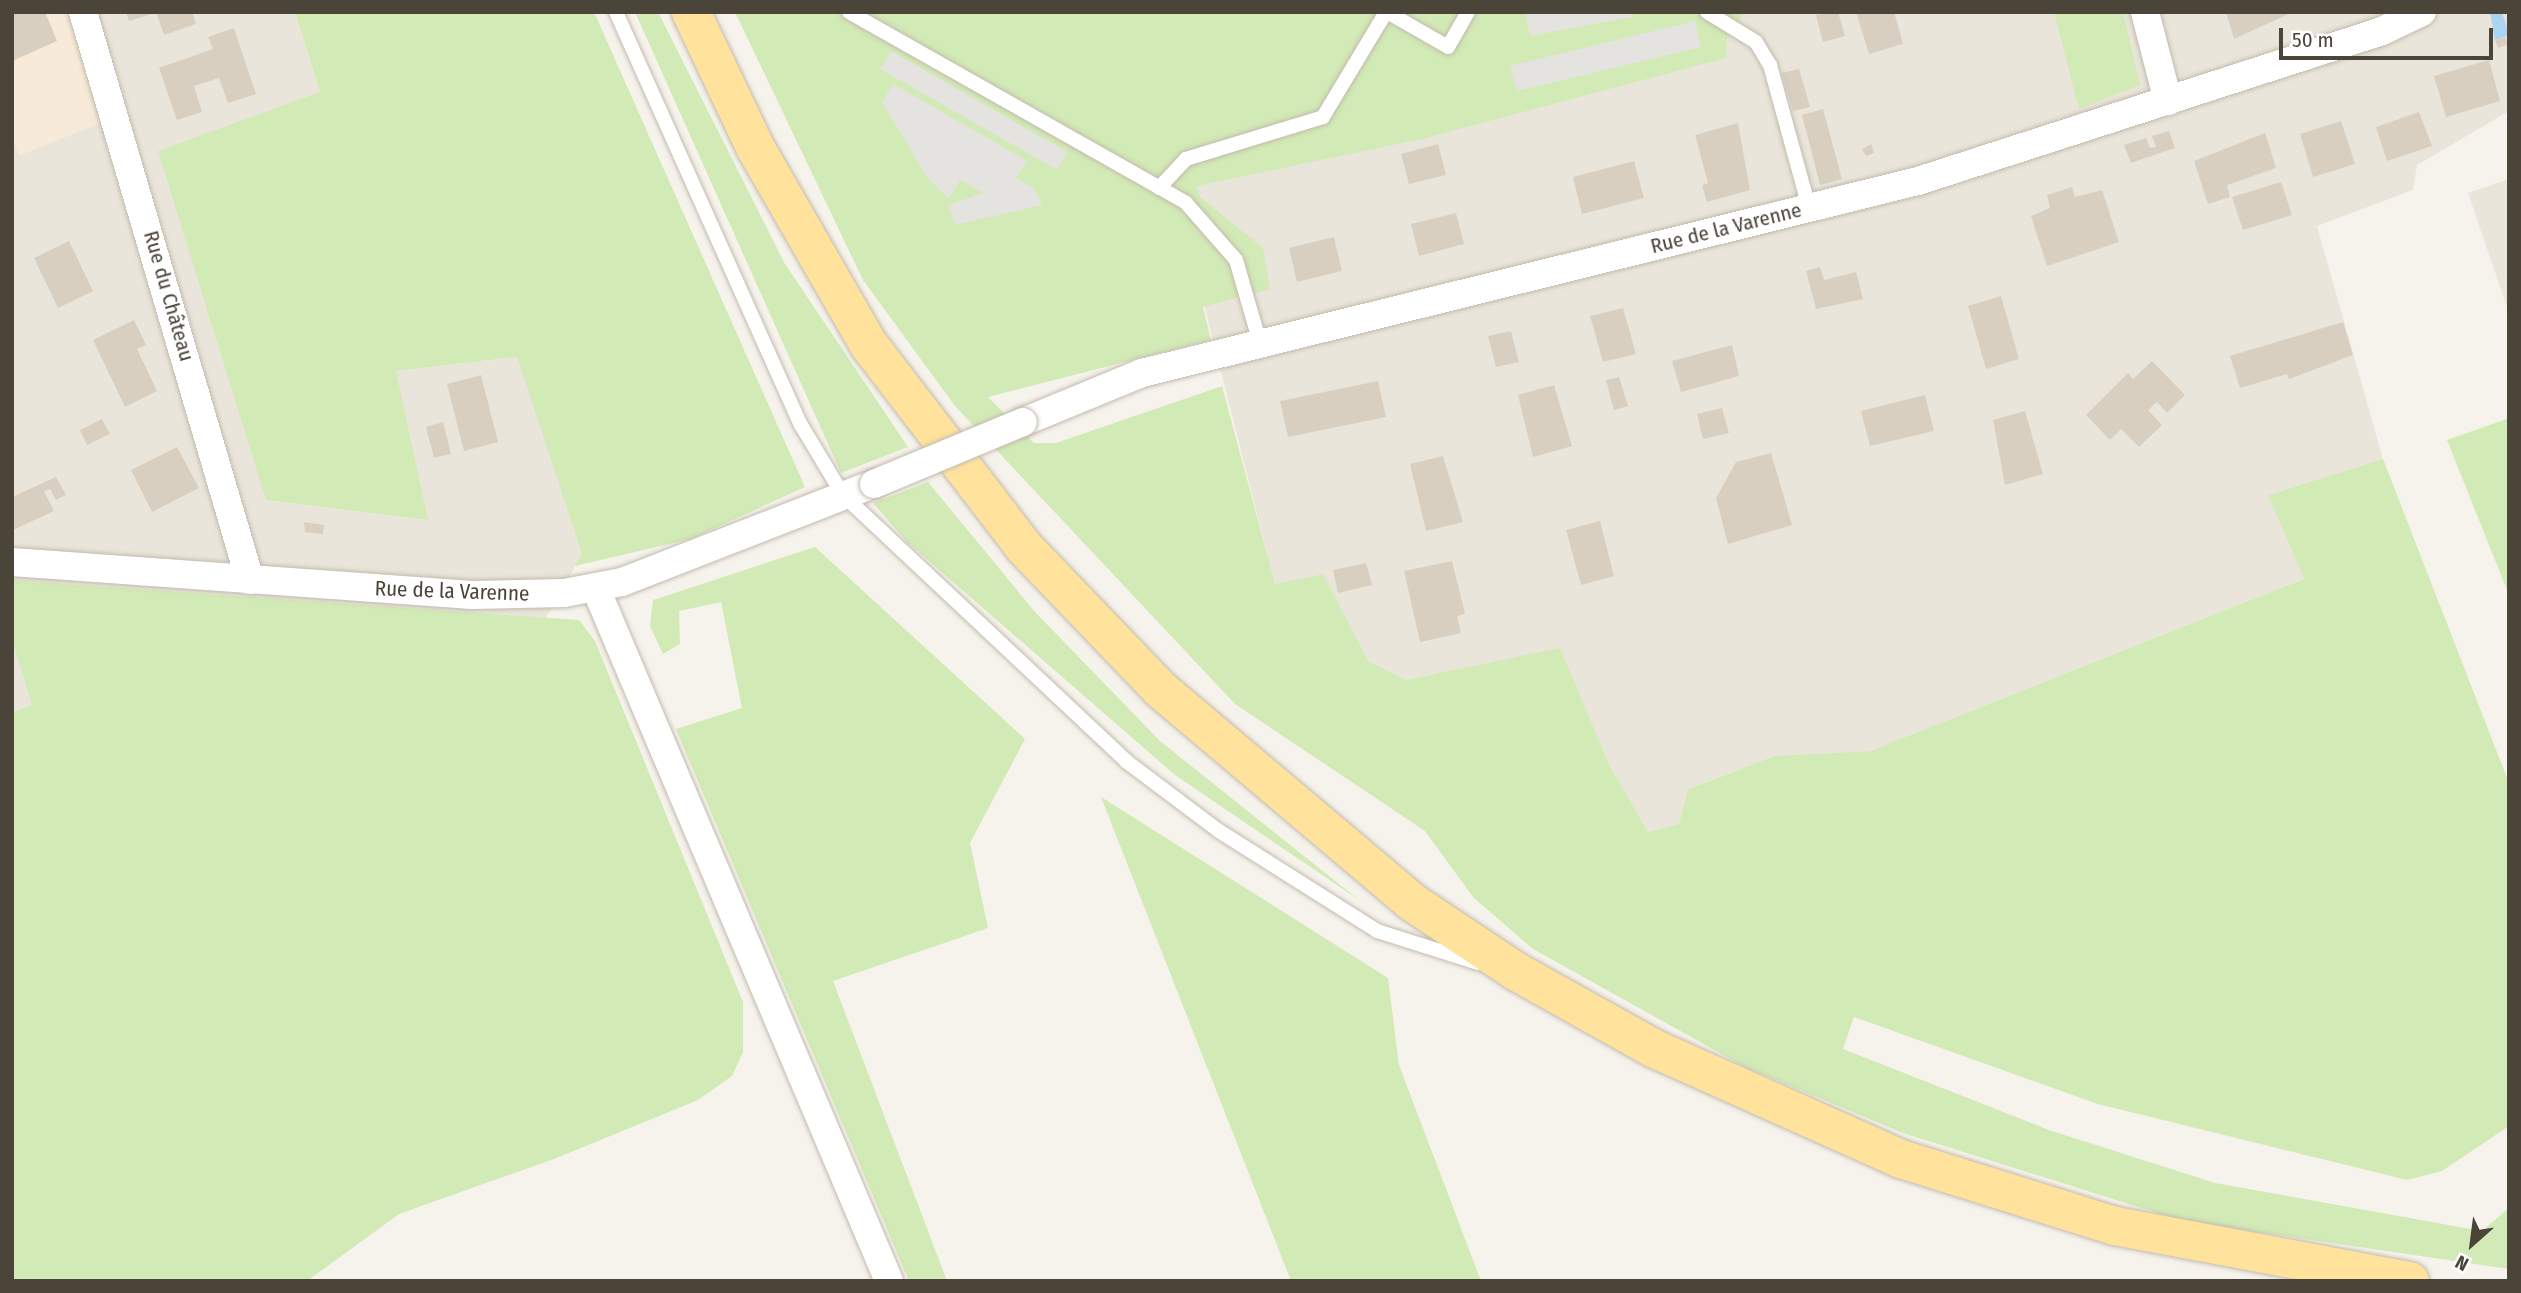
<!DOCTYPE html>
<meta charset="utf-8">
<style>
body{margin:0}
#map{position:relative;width:2521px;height:1293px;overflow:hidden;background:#f6f3ec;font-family:"Fira Sans Condensed",sans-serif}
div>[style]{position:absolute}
.residential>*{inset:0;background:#eae5da}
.commercial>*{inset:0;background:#f7ead8}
.green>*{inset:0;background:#d2eab5}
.parking>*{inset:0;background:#e5e3e0}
.water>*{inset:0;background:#a9d4f2}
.building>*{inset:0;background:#d8cfc1}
.roads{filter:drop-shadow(0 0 2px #c2bbae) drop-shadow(0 0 2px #c2bbae)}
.service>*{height:14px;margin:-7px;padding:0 7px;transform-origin:7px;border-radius:7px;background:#fff}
.minor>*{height:28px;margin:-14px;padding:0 14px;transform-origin:14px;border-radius:14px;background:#fff}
.primary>*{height:38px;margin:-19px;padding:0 19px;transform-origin:19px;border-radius:19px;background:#ffe39c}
.bridges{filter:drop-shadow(0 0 2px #c2bbae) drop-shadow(0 0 2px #c2bbae)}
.minor-bridge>*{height:28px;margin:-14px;padding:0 14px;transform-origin:14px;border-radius:14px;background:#fff}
span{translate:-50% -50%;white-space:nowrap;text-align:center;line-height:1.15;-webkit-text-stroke:5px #fff;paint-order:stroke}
.street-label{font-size:21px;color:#4b4439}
.frame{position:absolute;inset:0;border:14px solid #4b4439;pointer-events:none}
.north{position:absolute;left:2437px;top:1209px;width:70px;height:70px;-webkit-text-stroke:5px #fff;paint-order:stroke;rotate:208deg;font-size:19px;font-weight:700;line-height:28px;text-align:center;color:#4b4439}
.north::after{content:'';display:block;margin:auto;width:24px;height:32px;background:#4b4439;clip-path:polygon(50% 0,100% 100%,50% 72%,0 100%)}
.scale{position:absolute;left:2279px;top:28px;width:214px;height:32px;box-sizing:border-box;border:4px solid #4b4439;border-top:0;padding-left:9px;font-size:21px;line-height:24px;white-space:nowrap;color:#4b4439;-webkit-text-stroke:5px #fff;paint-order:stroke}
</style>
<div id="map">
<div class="residential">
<div style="clip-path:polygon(68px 12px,295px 12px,320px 92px,265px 500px,427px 520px,396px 371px,518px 357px,582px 554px,546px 618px,12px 580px,12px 139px,20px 155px,100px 123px)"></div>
<div style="clip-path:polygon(1375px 12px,2509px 12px,2509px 111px,2417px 165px,2413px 190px,2317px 226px,2383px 459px,2268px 495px,2304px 579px,1870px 751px,1774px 756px,1688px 789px,1679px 824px,1648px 832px,1609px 764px,1560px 649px,1406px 680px,1368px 662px,1323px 574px,1275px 585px,1180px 210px,1182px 146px)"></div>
<div style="clip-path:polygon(2509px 179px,2509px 313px,2468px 193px)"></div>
<div style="clip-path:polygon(12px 640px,32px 705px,12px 712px)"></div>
</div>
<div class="commercial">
<div style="clip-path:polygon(12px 12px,68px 12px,100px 123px,20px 155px,12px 139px)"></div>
</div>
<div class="green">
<div style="clip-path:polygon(295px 12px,594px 12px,805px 487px,691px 539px,575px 566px,582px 554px,517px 357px,396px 371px,428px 520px,266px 500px,158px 151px,320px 92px)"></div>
<div style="clip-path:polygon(635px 12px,658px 12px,785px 264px,908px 447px,841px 473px)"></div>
<div style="clip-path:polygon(735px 12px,1745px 12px,1727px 36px,1726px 58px,1426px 138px,1197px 186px,1200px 197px,1263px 248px,1270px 289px,1203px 307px,1211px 340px,988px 397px,1034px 443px,1056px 443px,1222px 386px,1275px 584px,1323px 574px,1368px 661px,1406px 680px,1560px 648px,1609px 764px,1648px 832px,1679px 824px,1688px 789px,1707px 782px,1774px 756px,1870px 751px,2304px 579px,2268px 495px,2383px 459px,2509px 783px,2509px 1126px,2442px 1171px,2407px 1180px,2098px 1104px,1854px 1017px,1843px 1049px,2049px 1130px,2215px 1183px,2482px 1231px,2509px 1208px,2509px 1269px,2183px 1221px,1903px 1133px,1745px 1067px,1533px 949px,1473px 897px,1425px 831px,1235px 704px,955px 406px,863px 280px)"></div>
<div style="clip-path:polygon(2054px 12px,2123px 12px,2140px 85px,2079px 109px)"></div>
<div style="clip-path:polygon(2509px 418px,2509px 595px,2447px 440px)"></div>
<div style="clip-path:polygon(928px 482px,1035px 612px,1160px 741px,1359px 900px,1175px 775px,907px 542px,873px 503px)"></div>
<div style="clip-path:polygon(815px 547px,1025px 739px,970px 843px,988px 928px,833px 981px,947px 1281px,909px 1281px,676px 729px,742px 708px,721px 602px,679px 611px,680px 644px,663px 654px,650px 626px,653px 600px)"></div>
<div style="clip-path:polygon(12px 580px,579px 620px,595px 641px,743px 1002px,743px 1052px,732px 1076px,698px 1100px,554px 1159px,399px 1214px,307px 1281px,12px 1281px,12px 712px,32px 705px,12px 640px)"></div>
<div style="clip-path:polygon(1101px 797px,1388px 978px,1399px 1065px,1481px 1281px,1291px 1281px)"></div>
</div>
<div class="parking">
<div style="clip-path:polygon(1525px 12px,1631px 12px,1632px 17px,1530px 36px)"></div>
<div style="clip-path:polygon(1695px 21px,1701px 47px,1517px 91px,1510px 66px)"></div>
<div style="clip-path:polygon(891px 51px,1067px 152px,1057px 170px,880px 69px)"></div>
<div style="clip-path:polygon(893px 84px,1027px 161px,1016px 178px,1034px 188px,1042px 205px,955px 225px,948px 205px,983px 193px,960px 180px,949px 199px,927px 177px,882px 102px)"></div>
</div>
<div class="water">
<div style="clip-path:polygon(2490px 12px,2502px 12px,2509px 35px,2495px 40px)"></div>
</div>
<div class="building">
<div style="clip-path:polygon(12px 12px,45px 12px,57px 41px,12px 61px)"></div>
<div style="clip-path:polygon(126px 12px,155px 12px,155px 13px,129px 21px)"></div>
<div style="clip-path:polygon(156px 12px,192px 12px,196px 24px,164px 35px)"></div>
<div style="clip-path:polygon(1838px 12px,1845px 36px,1823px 42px,1816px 15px)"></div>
<div style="clip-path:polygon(1856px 12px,1894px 12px,1903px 44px,1869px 54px)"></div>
<div style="clip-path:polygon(2226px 12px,2291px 12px,2291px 13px,2234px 39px)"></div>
<div style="clip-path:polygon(234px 28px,256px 94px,228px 103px,219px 78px,194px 86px,202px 112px,177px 120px,159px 68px,213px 49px,208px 37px)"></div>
<div style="clip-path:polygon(2505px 37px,2508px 44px,2498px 48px,2495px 40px)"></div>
<div style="clip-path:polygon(2489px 60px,2500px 101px,2446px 117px,2434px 76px)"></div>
<div style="clip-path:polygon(1799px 69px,1810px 107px,1793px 111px,1782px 73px)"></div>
<div style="clip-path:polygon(1823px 109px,1842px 179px,1820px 185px,1802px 115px)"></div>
<div style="clip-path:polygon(2419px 112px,2432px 146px,2387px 161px,2376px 127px)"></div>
<div style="clip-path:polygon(2341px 121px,2355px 164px,2313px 177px,2300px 134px)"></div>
<div style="clip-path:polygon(1738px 123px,1750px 190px,1707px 202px,1702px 185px,1708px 183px,1695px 135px)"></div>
<div style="clip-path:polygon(2169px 131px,2175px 148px,2131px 163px,2124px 145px,2146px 138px,2150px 148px,2156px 147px,2152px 136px)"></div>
<div style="clip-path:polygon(2265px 133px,2276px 168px,2227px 185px,2230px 197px,2208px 204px,2194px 161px)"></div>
<div style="clip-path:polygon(1438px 144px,1446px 175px,1409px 184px,1401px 154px)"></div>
<div style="clip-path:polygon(1871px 144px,1874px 153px,1866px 156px,1862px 149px)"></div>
<div style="clip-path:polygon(1634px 161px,1644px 198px,1582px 214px,1573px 177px)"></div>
<div style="clip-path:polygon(2281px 182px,2292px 215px,2243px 230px,2232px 197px)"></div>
<div style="clip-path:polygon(2072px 187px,2075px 197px,2102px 190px,2119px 242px,2047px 266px,2031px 216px,2050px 208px,2047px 195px)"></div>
<div style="clip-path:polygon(1456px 213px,1464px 244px,1419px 256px,1411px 224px)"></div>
<div style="clip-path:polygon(1334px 237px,1342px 271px,1297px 282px,1289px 248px)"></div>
<div style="clip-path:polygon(69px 241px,93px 291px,58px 308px,34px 258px)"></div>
<div style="clip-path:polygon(1820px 267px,1824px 280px,1856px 272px,1863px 299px,1816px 309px,1806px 271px)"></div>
<div style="clip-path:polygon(2001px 296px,2019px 359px,1986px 369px,1968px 306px)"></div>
<div style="clip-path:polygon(1623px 308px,1636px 354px,1603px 362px,1590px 316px)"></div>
<div style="clip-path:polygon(134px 320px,146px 345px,137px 349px,157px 391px,125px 407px,93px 340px)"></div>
<div style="clip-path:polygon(2343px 322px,2353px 355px,2289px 379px,2287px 374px,2240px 388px,2230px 356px)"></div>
<div style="clip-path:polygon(1511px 331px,1519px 362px,1496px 367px,1488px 336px)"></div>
<div style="clip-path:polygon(1732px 345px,1739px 376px,1681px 392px,1672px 361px)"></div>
<div style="clip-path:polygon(2152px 361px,2185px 395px,2167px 413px,2157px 402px,2148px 410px,2162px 425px,2139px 447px,2121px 429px,2110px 440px,2086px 415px,2128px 373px,2133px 379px)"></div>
<div style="clip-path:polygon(481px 375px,498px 442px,464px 451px,447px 384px)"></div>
<div style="clip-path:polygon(1619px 377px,1628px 406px,1614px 410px,1606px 380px)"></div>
<div style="clip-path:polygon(1378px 381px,1386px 417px,1288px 437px,1280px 401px)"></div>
<div style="clip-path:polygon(1554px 385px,1572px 446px,1533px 457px,1518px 395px)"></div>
<div style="clip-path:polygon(1925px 395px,1934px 431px,1870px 446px,1861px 411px)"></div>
<div style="clip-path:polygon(1722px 408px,1729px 433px,1703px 439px,1697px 414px)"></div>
<div style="clip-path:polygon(2025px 411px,2043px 474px,2005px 485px,1993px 420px)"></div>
<div style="clip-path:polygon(102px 419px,110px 434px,87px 445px,80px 430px)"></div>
<div style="clip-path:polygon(443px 422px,451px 454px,434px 458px,426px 427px)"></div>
<div style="clip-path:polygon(177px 447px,199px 488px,152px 512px,131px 470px)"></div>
<div style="clip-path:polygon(1771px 453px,1792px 525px,1728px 544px,1716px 498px,1736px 462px)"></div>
<div style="clip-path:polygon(1443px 456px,1463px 522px,1426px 531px,1410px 464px)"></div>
<div style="clip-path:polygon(56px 477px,66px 495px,56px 500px,50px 489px,44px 491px,54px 511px,13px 530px,12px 497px)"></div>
<div style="clip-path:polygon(1600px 521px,1614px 576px,1581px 585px,1566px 530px)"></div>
<div style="clip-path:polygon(304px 522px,324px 525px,323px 534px,305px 532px)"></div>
<div style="clip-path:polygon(1452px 561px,1465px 614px,1457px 616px,1461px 633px,1420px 642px,1404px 571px)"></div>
<div style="clip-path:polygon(1366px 563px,1372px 585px,1338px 593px,1333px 570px)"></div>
</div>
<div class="roads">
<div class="service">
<div style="left:616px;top:12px;width:453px;rotate:65.9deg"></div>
<div style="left:801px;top:425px;width:82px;rotate:59deg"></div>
<div style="left:843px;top:495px;width:388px;rotate:43.2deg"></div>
<div style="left:1126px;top:761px;width:116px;rotate:37deg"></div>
<div style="left:1219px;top:831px;width:187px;rotate:32.3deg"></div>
<div style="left:1377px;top:931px;width:106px;rotate:17.6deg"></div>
<div style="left:849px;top:12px;width:387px;rotate:29.5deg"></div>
<div style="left:1186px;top:203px;width:76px;rotate:48.7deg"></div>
<div style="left:1236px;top:260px;width:86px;rotate:73.9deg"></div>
<div style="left:1387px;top:12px;width:70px;rotate:29.8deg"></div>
<div style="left:1448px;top:47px;width:40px;rotate:-60.3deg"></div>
<div style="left:1707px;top:12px;width:57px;rotate:31.5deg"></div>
<div style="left:1756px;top:42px;width:27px;rotate:59deg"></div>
<div style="left:1770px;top:65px;width:148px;rotate:74.7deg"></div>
<div style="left:1159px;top:188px;width:40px;rotate:-47deg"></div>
<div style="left:1186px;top:159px;width:143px;rotate:-17deg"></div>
<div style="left:1323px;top:117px;width:122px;rotate:-59deg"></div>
</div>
<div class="minor">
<div style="left:83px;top:12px;width:592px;rotate:73.62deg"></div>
<div style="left:2145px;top:12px;width:92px;rotate:75.5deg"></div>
<div style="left:1023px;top:422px;width:129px;rotate:-22.4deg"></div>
<div style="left:1142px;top:373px;width:799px;rotate:-13.9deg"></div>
<div style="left:1918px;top:181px;width:488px;rotate:-17.9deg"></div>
<div style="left:2382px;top:31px;width:44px;rotate:-25.4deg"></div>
<div style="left:12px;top:562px;width:461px;rotate:4.1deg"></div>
<div style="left:472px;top:595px;width:92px;rotate:-1.2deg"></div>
<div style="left:564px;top:593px;width:59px;rotate:-10.7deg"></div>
<div style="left:622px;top:582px;width:270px;rotate:-21.3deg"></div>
<div style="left:596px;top:589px;width:751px;rotate:67.05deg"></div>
</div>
<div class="primary">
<div style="left:691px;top:12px;width:149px;rotate:64.6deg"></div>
<div style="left:755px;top:147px;width:228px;rotate:60.1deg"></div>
<div style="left:869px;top:345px;width:253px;rotate:52.5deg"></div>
<div style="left:1023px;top:546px;width:198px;rotate:46.2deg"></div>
<div style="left:1160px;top:689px;width:330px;rotate:40.2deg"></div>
<div style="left:1412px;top:902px;width:126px;rotate:33.7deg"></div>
<div style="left:1517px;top:972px;width:158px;rotate:29.2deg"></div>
<div style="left:1655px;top:1049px;width:269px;rotate:24.1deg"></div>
<div style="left:1901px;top:1159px;width:224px;rotate:17.4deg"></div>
<div style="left:2115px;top:1226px;width:300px;rotate:10.6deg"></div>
</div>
</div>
<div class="bridges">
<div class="minor-bridge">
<div style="left:874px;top:484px;width:161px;rotate:-22.6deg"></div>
</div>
</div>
<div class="street-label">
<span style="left:1726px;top:228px;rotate:-14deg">Rue de la Varenne</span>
<span style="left:169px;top:296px;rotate:74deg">Rue du Château</span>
<span style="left:452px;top:591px;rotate:2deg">Rue de la Varenne</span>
</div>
<div class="frame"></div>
<div class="north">N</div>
<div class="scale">50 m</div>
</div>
